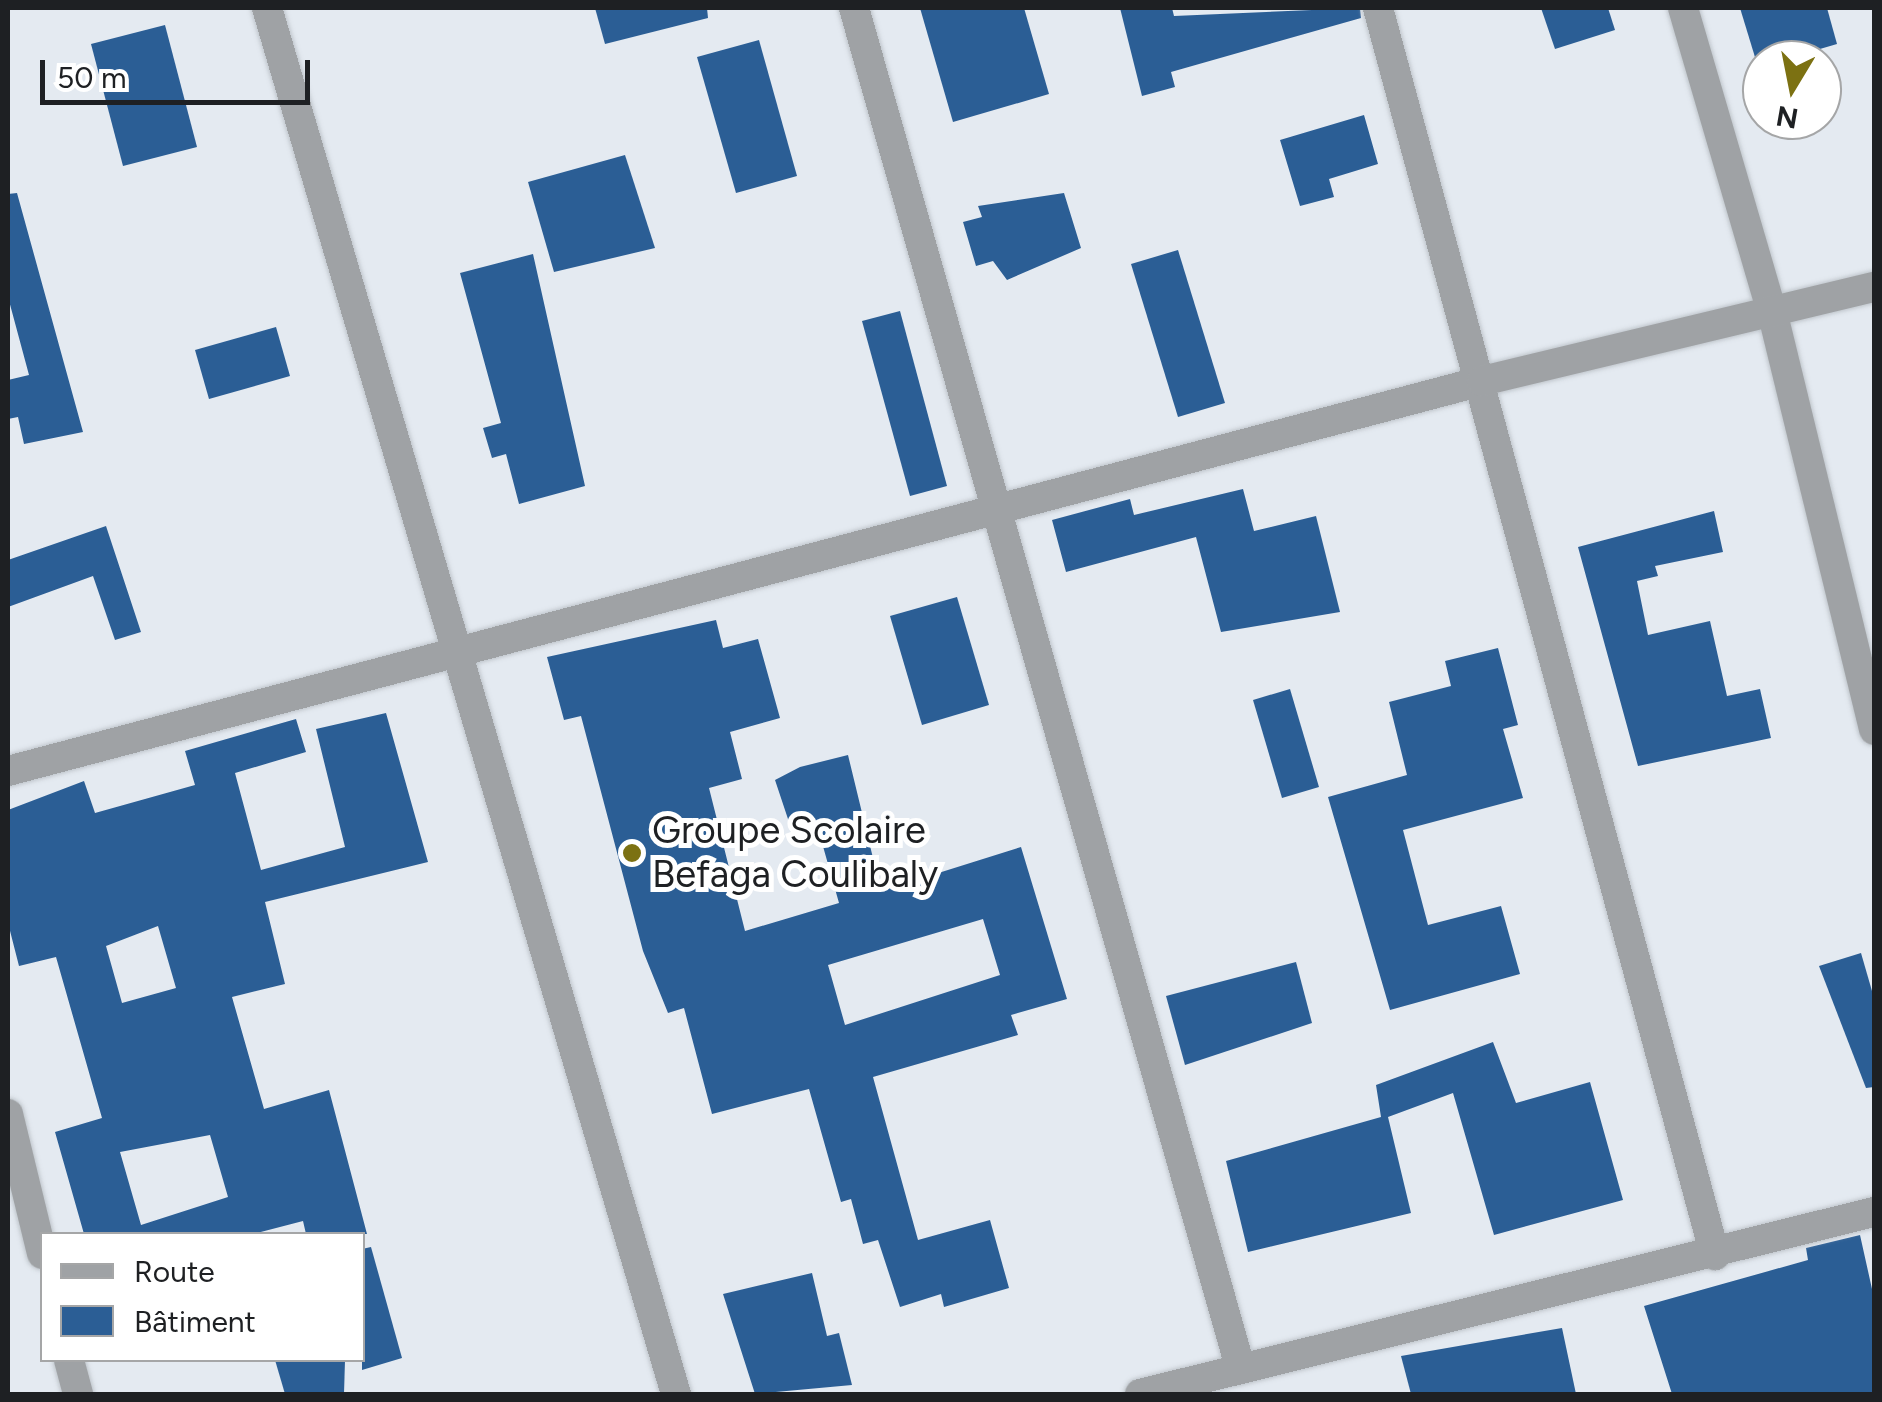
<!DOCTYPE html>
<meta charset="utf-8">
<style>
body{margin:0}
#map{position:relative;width:1882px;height:1402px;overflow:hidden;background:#e4eaf1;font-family:Figtree,sans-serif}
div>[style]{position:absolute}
.building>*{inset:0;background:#2b5e95}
.roads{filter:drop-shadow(0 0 2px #c0c6cc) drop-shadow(0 0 2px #c0c6cc)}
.street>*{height:30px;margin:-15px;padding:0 15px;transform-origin:15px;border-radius:15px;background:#9fa2a5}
.dots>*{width:28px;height:28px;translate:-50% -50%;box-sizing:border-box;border:5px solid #fff;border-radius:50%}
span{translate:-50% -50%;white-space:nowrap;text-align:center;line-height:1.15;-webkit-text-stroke:10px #fff;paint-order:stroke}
.poi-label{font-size:38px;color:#1e2023}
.left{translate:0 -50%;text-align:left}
.frame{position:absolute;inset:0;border:10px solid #1e2023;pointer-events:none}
.legend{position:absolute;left:40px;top:1232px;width:325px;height:130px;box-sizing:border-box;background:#fff;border:2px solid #a5a6a7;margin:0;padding:12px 18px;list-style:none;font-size:30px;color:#1e2023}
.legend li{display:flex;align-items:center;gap:20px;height:50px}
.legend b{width:50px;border:2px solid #a5a6a7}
.north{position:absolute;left:1742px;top:40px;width:100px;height:100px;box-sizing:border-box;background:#fff;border:2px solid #a5a6a7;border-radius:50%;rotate:190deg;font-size:28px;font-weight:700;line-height:40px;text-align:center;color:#1e2023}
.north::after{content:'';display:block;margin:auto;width:35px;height:45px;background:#7c7112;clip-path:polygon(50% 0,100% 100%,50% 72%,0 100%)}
.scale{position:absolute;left:40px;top:60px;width:270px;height:45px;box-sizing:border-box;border:5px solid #1e2023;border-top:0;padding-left:12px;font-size:30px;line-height:35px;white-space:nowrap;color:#1e2023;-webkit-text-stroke:8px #fff;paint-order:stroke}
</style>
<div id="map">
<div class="building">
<div style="clip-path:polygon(595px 8px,707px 8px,708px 18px,605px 44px)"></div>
<div style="clip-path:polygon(920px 8px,1024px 8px,1049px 94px,953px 122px)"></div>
<div style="clip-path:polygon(1120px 8px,1172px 8px,1174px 16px,1360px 8px,1361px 18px,1171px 72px,1175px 87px,1142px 96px)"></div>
<div style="clip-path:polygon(1541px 8px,1608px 8px,1615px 30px,1555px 49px)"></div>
<div style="clip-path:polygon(1740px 8px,1827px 8px,1837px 44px,1758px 67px)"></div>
<div style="clip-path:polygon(165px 25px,197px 147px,123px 166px,91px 44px)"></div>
<div style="clip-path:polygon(759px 40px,797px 176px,736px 193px,697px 57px)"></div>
<div style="clip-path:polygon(1364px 115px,1378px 164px,1329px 179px,1334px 197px,1300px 206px,1280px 140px)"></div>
<div style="clip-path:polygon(625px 155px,655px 248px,554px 272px,528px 182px)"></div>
<div style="clip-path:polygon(17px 193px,83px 432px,24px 444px,18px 417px,8px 419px,8px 380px,29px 375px,8px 297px,8px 194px)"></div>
<div style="clip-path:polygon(1064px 193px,1081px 248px,1007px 280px,993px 261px,976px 266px,963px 222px,982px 217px,978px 206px)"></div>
<div style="clip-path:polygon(1178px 250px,1225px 403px,1178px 417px,1131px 264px)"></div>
<div style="clip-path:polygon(533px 254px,585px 486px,519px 504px,506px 454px,492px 458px,483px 428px,501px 423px,460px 273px)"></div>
<div style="clip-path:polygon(900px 311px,947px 486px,910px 496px,862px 321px)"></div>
<div style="clip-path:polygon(276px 327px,290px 376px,209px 399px,195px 350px)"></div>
<div style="clip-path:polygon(1243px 489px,1254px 531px,1316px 516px,1340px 612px,1221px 632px,1196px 537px,1066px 572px,1052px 520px,1130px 499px,1134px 515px)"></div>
<div style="clip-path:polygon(1714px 511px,1723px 552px,1655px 566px,1658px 576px,1637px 581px,1648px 635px,1710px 621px,1727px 696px,1760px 689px,1771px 738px,1638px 766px,1578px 547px)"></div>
<div style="clip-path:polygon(106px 526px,141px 632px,115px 640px,93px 576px,8px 607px,8px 560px)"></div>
<div style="clip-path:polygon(957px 597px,989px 705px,922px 725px,890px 616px)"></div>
<div style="clip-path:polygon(evenodd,716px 620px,723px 648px,758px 639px,780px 718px,730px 732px,742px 779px,709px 788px,745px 931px,839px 903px,815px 818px,790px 825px,775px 780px,800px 767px,848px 755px,881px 891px,1021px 847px,1067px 999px,1011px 1015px,1018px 1035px,873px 1077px,918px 1240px,990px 1220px,1009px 1288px,944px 1307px,941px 1294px,900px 1307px,878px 1240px,863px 1244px,851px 1199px,841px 1202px,809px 1089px,712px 1114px,684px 1008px,668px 1013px,643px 951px,581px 716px,564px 720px,547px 657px,716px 620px,983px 919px,1000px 975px,845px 1025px,828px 965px,983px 919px)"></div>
<div style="clip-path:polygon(1498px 648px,1518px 725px,1503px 729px,1523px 798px,1403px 830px,1428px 925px,1501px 906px,1520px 974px,1390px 1010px,1328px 797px,1407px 775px,1389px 702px,1451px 686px,1445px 661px)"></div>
<div style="clip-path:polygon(1290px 689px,1319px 787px,1282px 798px,1253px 700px)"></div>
<div style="clip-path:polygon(evenodd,386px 713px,428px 862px,265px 902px,285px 984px,232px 997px,264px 1109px,329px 1090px,367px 1234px,306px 1234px,303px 1221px,253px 1234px,84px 1234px,55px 1132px,102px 1118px,56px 957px,19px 966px,8px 923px,8px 810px,84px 781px,95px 813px,195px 785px,185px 751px,296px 719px,306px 752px,235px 773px,261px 870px,345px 847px,316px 729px,386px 713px,158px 926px,176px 988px,122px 1003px,106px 946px,158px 926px,386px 713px,210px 1135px,228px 1197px,141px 1225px,120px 1152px,210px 1135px)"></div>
<div style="clip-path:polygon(1861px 953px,1874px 998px,1874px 1087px,1866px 1088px,1819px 966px)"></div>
<div style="clip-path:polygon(1296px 962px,1312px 1023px,1185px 1065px,1166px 996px)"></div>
<div style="clip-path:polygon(1493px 1042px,1516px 1103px,1590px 1082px,1623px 1200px,1494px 1235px,1453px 1093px,1388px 1117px,1411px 1213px,1248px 1252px,1226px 1161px,1381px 1117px,1376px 1085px)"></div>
<div style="clip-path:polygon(1860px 1235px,1874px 1298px,1874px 1394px,1672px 1394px,1644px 1306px,1808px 1260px,1806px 1248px)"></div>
<div style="clip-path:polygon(371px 1247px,402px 1358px,362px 1370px,362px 1249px)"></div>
<div style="clip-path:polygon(812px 1273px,827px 1336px,839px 1333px,852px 1385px,755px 1394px,723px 1294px)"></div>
<div style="clip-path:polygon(1562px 1328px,1576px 1394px,1411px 1394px,1401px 1356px)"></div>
<div style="clip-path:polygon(275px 1360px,345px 1360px,344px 1394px,285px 1394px)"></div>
</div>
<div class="roads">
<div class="street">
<div style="left:267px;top:8px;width:1445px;rotate:73.56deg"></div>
<div style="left:854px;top:8px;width:1413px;rotate:74.14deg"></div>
<div style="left:1378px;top:8px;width:1292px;rotate:74.88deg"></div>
<div style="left:1683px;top:8px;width:320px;rotate:73.7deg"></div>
<div style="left:1773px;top:315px;width:427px;rotate:76.3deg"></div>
<div style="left:8px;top:771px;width:1525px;rotate:-14.82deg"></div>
<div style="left:1482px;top:381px;width:403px;rotate:-13.5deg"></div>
<div style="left:8px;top:1114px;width:144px;rotate:76.3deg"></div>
<div style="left:69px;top:1360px;width:35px;rotate:75deg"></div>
<div style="left:1140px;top:1394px;width:756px;rotate:-13.93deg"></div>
</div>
</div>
<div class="dots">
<div style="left:632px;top:853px;background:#7c7112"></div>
</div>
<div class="poi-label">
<span class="left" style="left:652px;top:853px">Groupe Scolaire<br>Befaga Coulibaly</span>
</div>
<div class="frame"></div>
<ul class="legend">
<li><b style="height:12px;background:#9fa2a5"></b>Route</li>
<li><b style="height:28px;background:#2b5e95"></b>Bâtiment</li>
</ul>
<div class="north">N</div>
<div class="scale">50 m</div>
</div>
